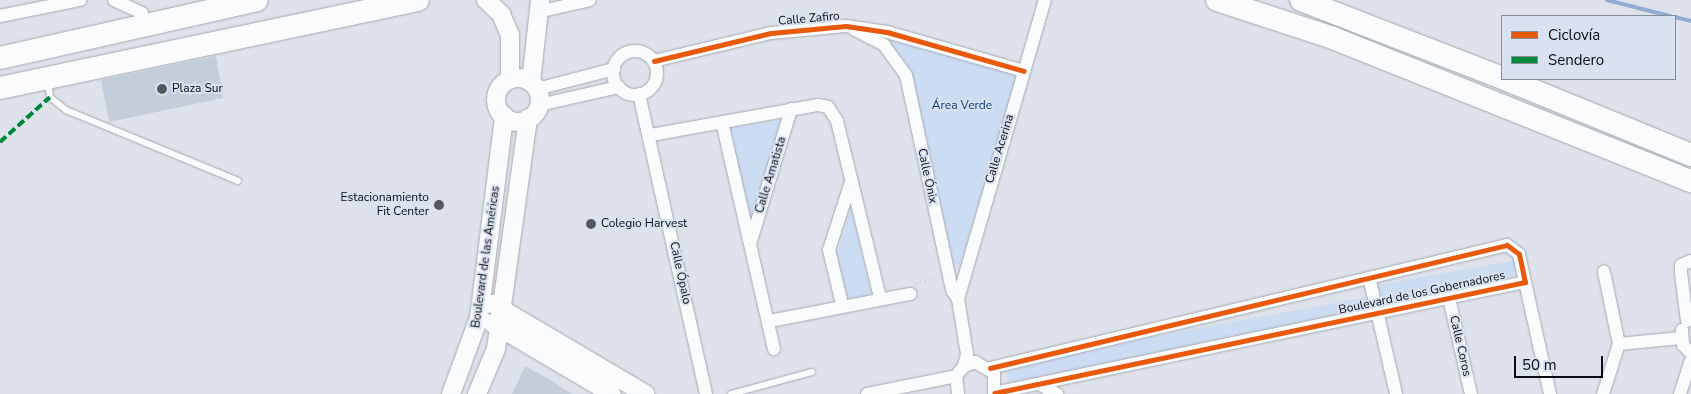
<!DOCTYPE html>
<meta charset="utf-8">
<style>
body{margin:0}
#map{position:relative;width:1691px;height:394px;overflow:hidden;background:#dee3eb;font-family:"Nunito Sans",sans-serif}
div>[style]{position:absolute}
.green>*{inset:0;background:#cbdcf3}
.stream>*{height:4px;margin:-2px;padding:0 2px;transform-origin:2px;border-radius:2px;background:#92acd2}
.building>*{inset:0;background:#c4cedb}
.path>*{height:2px;margin-top:-1px;transform-origin:0;background:repeating-linear-gradient(90deg,#c9cacc 0 1px,transparent 0 5px)}
.roads{filter:drop-shadow(0 0 1px #a5a9b0) drop-shadow(0 0 1px #a5a9b0)}
.lane>*{height:6px;margin:-3px;padding:0 3px;transform-origin:3px;border-radius:3px;background:#fafbfc}
.street>*{height:12px;margin:-6px;padding:0 6px;transform-origin:6px;border-radius:6px;background:#fafbfc}
.street>.ring{margin:-6px;padding:0;box-sizing:content-box;background:none;border:12px solid #fafbfc;border-radius:50%}
.secondary>*{height:18px;margin:-9px;padding:0 9px;transform-origin:9px;border-radius:9px;background:#fafbfc}
.secondary>.ring{margin:-9px;padding:0;box-sizing:content-box;background:none;border:18px solid #fafbfc;border-radius:50%}
.highway>*{height:22px;margin:-11px;padding:0 11px;transform-origin:11px;border-radius:11px;background:#fafbfc}
.quiet>*{height:4px;margin-top:-2px;transform-origin:0;background:repeating-linear-gradient(90deg,#00873e 0 8px,transparent 0 12px)}
.cycleway>*{height:5px;margin:-2.5px;padding:0 2.5px;transform-origin:2.5px;border-radius:2.5px;background:#e8590c}
.dots>*{width:14px;height:14px;translate:-50% -50%;box-sizing:border-box;border:2px solid #d8e2f1;border-radius:50%}
span{translate:-50% -50%;white-space:nowrap;text-align:center;line-height:1.15;-webkit-text-stroke:4px #d8e2f1;paint-order:stroke}
.street-label{font-size:12px;color:#090d11}
.poi-label{font-size:12px;color:#090d11}
.left{translate:0 -50%;text-align:left}
.right{translate:-100% -50%;text-align:right}
.park-label{font-size:12px;color:#0c3977}
.legend{position:absolute;left:1501px;top:15px;width:175px;height:65px;box-sizing:border-box;background:#d8e2f1;border:1px solid #858d97;margin:0;padding:6px 9px;list-style:none;font-size:15px;color:#090d11}
.legend li{display:flex;align-items:center;gap:10px;height:25px}
.legend b{width:25px;border:1px solid #858d97}
.scale{position:absolute;left:1514px;top:356px;width:89px;height:22px;box-sizing:border-box;border:2px solid #090d11;border-top:0;padding-left:6px;font-size:15px;line-height:18px;white-space:nowrap;color:#090d11;-webkit-text-stroke:4px #d8e2f1;paint-order:stroke}
</style>
<div id="map">
<div class="green">
<div style="clip-path:polygon(873px 34px,1022px 72px,960px 264px,952px 264px,909px 89px)"></div>
<div style="clip-path:polygon(782px 120px,750px 226px,731px 128px)"></div>
<div style="clip-path:polygon(852px 206px,871px 296px,848px 299px,837px 254px)"></div>
<div style="clip-path:polygon(1522px 259px,1524px 274px,1377px 303px,1373px 286px)"></div>
<div style="clip-path:polygon(1372px 296px,1375px 313px,1009px 383px,1005px 364px)"></div>
</div>
<div class="stream">
<div style="left:1607px;top:0;width:65px;rotate:14.3deg"></div>
<div style="left:1675px;top:17px;width:16px;rotate:14deg"></div>
</div>
<div class="building">
<div style="clip-path:polygon(216px 56px,223px 98px,109px 122px,101px 80px)"></div>
<div style="clip-path:polygon(525px 366px,547px 378px,572px 394px,512px 394px)"></div>
</div>
<div class="path">
<div style="left:915px;top:284px;width:22px;rotate:-16deg"></div>
</div>
<div class="roads">
<div class="lane">
<div style="left:48px;top:82px;width:15px;rotate:82deg"></div>
<div style="left:50px;top:97px;width:21px;rotate:39deg"></div>
<div style="left:66px;top:110px;width:186px;rotate:22.4deg"></div>
<div style="left:731px;top:394px;width:84px;rotate:-15.2deg"></div>
</div>
<div class="street">
<div style="left:114px;top:0;width:31px;rotate:25deg"></div>
<div style="left:538px;top:12px;width:53px;rotate:-13deg"></div>
<div style="left:0;top:16px;width:82px;rotate:-11.3deg"></div>
<div style="left:855px;top:30px;width:33px;rotate:27deg"></div>
<div style="left:884px;top:45px;width:37px;rotate:54deg"></div>
<div style="left:906px;top:75px;width:220px;rotate:77.9deg"></div>
<div style="left:952px;top:290px;width:11px;rotate:56deg"></div>
<div style="left:958px;top:299px;width:56px;rotate:80.7deg"></div>
<div style="left:967px;top:354px;width:12px;rotate:104deg"></div>
<div class="ring" style="left:613px;top:51px;width:32px;height:32px"></div>
<div style="left:654px;top:61px;width:120px;rotate:-13.5deg"></div>
<div style="left:771px;top:33px;width:75px;rotate:-5.3deg"></div>
<div style="left:846px;top:26px;width:41px;rotate:8.3deg"></div>
<div style="left:887px;top:32px;width:142px;rotate:15.9deg"></div>
<div style="left:537px;top:89px;width:80px;rotate:-14.6deg"></div>
<div style="left:639px;top:94px;width:307px;rotate:77.4deg"></div>
<div style="left:539px;top:105px;width:82px;rotate:-12.7deg"></div>
<div style="left:722px;top:122px;width:233px;rotate:77.1deg"></div>
<div style="left:651px;top:135px;width:170px;rotate:-10.2deg"></div>
<div style="left:818px;top:105px;width:10px;rotate:11deg"></div>
<div style="left:828px;top:107px;width:17px;rotate:57deg"></div>
<div style="left:837px;top:121px;width:181px;rotate:76.3deg"></div>
<div style="left:751px;top:241px;width:138px;rotate:-73.1deg"></div>
<div style="left:1370px;top:281px;width:116px;rotate:77deg"></div>
<div style="left:1525px;top:282px;width:115px;rotate:77.4deg"></div>
<div style="left:1449px;top:298px;width:98px;rotate:77.1deg"></div>
<div style="left:958px;top:299px;width:311px;rotate:-73.8deg"></div>
<div style="left:842px;top:304px;width:56px;rotate:-103.5deg"></div>
<div style="left:829px;top:250px;width:71px;rotate:-72.1deg"></div>
<div style="left:770px;top:321px;width:143px;rotate:-10.9deg"></div>
<div style="left:1687px;top:321px;width:48px;rotate:-97.1deg"></div>
<div style="left:1681px;top:273px;width:8px;rotate:-90deg"></div>
<div style="left:1681px;top:265px;width:11px;rotate:-22deg"></div>
<div style="left:1682px;top:330px;width:15px;rotate:86deg"></div>
<div style="left:1683px;top:345px;width:11px;rotate:45deg"></div>
<div style="left:1619px;top:344px;width:62px;rotate:-5.5deg"></div>
<div style="left:990px;top:368px;width:531px;rotate:-13.38deg"></div>
<div style="left:1507px;top:245px;width:15px;rotate:37deg"></div>
<div style="left:1519px;top:254px;width:29px;rotate:78deg"></div>
<div style="left:1525px;top:282px;width:542px;rotate:168.19deg"></div>
<div style="left:1039px;top:384px;width:21px;rotate:29deg"></div>
<div style="left:867px;top:394px;width:91px;rotate:-11.4deg"></div>
<div style="left:958px;top:394px;width:18px;rotate:-96deg"></div>
<div style="left:956px;top:376px;width:13px;rotate:-51deg"></div>
<div style="left:964px;top:366px;width:12px;rotate:-20deg"></div>
<div style="left:975px;top:362px;width:22px;rotate:30deg"></div>
<div style="left:994px;top:373px;width:21px;rotate:90deg"></div>
<div style="left:1603px;top:394px;width:52px;rotate:-72.3deg"></div>
<div style="left:1619px;top:344px;width:74px;rotate:-101.8deg"></div>
<div style="left:1680px;top:394px;width:35px;rotate:-72deg"></div>
</div>
<div class="secondary">
<div style="left:486px;top:0;width:21px;rotate:43deg"></div>
<div style="left:501px;top:14px;width:23px;rotate:67deg"></div>
<div style="left:510px;top:35px;width:44px;rotate:90deg"></div>
<div class="ring" style="left:496px;top:78px;width:26px;height:26px"></div>
<div style="left:531px;top:82px;width:82px;rotate:-83.7deg"></div>
<div style="left:493px;top:304px;width:177px;rotate:30.6deg"></div>
<div style="left:492px;top:323px;width:139px;rotate:30.6deg"></div>
<div style="left:451px;top:394px;width:81px;rotate:-69.8deg"></div>
<div style="left:479px;top:318px;width:204px;rotate:-82.9deg"></div>
<div style="left:477px;top:394px;width:49px;rotate:-67.1deg"></div>
<div style="left:496px;top:349px;width:233px;rotate:-82.1deg"></div>
</div>
<div class="highway">
<div style="left:1217px;top:0;width:122px;rotate:18.1deg"></div>
<div style="left:1333px;top:38px;width:386px;rotate:21.8deg"></div>
<div style="left:1301px;top:0;width:216px;rotate:21.2deg"></div>
<div style="left:0;top:58px;width:263px;rotate:-12.7deg"></div>
<div style="left:1505px;top:79px;width:201px;rotate:22.2deg"></div>
<div style="left:0;top:88px;width:427px;rotate:-11.9deg"></div>
</div>
</div>
<div class="quiet">
<div style="left:0;top:142px;width:67px;rotate:-42deg"></div>
</div>
<div class="cycleway">
<div style="left:654px;top:61px;width:120px;rotate:-13.5deg"></div>
<div style="left:771px;top:33px;width:75px;rotate:-5.3deg"></div>
<div style="left:846px;top:26px;width:41px;rotate:8.3deg"></div>
<div style="left:887px;top:32px;width:142px;rotate:15.9deg"></div>
<div style="left:990px;top:368px;width:531px;rotate:-13.38deg"></div>
<div style="left:1507px;top:245px;width:15px;rotate:37deg"></div>
<div style="left:1519px;top:254px;width:29px;rotate:78deg"></div>
<div style="left:1525px;top:282px;width:542px;rotate:168.19deg"></div>
</div>
<div class="dots">
<div style="left:162px;top:89px;background:#54585d"></div>
<div style="left:439px;top:205px;background:#54585d"></div>
<div style="left:591px;top:224px;background:#54585d"></div>
</div>
<div class="street-label">
<span style="left:809px;top:19px;rotate:-5deg">Calle Zafiro</span>
<span style="left:1000px;top:149px;rotate:-73deg">Calle Acerina</span>
<span style="left:771px;top:175px;rotate:-73deg">Calle Amatista</span>
<span style="left:927px;top:176px;rotate:78deg">Calle Ónix</span>
<span style="left:486px;top:257px;rotate:-82deg">Boulevard de las Américas</span>
<span style="left:680px;top:273px;rotate:78deg">Calle Ópalo</span>
<span style="left:1422px;top:293px;rotate:-12deg">Boulevard de los Gobernadores</span>
<span style="left:1460px;top:346px;rotate:77deg">Calle Coros</span>
</div>
<div class="poi-label">
<span class="left" style="left:172px;top:89px">Plaza Sur</span>
<span class="right" style="left:429px;top:205px">Estacionamiento<br>Fit Center</span>
<span class="left" style="left:601px;top:224px">Colegio Harvest</span>
</div>
<div class="park-label">
<span style="left:962px;top:106px">Área Verde</span>
</div>
<ul class="legend">
<li><b style="height:6px;background:#e8590c"></b>Ciclovía</li>
<li><b style="height:6px;background:#00873e"></b>Sendero</li>
</ul>
<div class="scale">50 m</div>
</div>
